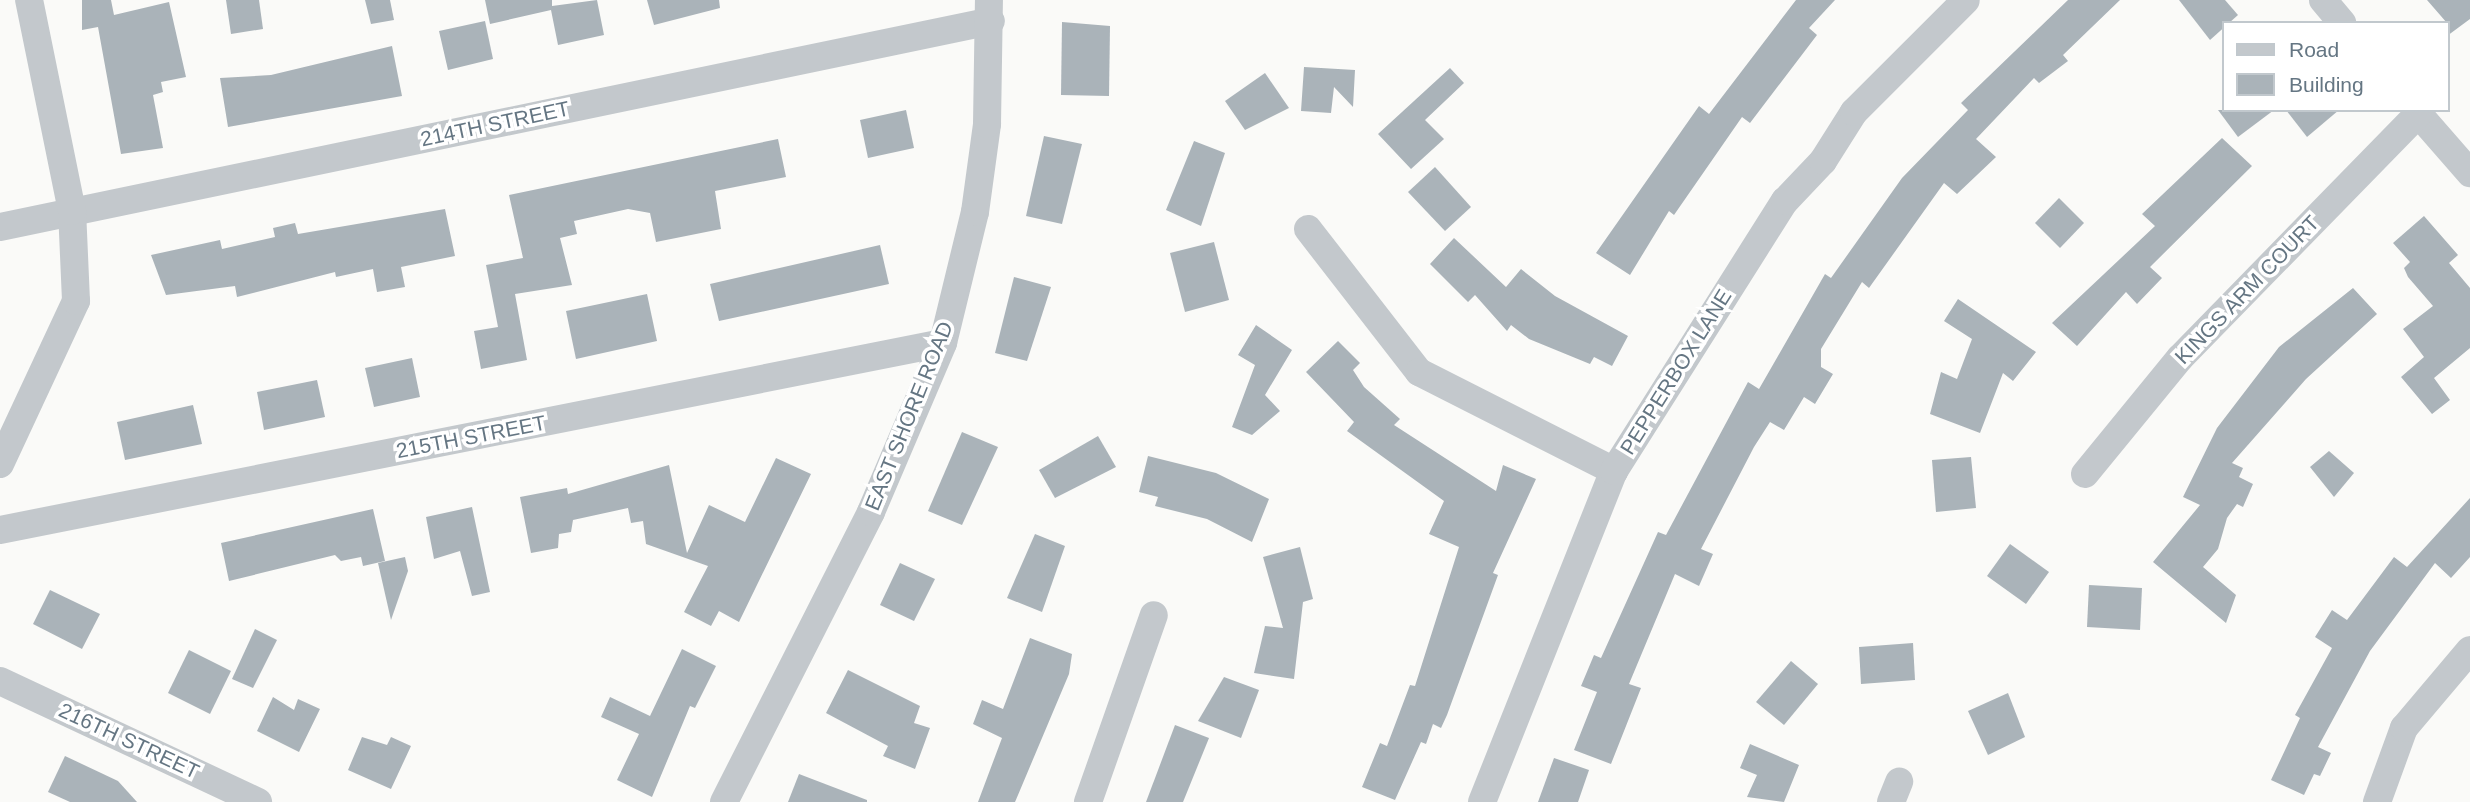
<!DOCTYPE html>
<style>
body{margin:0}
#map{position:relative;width:2470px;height:802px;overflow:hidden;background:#fafaf8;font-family:Arial,sans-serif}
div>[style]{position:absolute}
.building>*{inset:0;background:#aab3b9}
.minor>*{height:28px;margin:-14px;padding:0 14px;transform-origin:14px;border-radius:14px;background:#c3c8cc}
span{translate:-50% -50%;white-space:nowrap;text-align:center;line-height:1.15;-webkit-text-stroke:7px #fff;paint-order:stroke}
.street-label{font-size:21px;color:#657683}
.legend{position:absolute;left:2222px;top:21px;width:228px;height:91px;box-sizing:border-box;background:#fff;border:2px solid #c1c8cd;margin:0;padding:9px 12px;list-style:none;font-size:21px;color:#657683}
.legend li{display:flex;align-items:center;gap:14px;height:35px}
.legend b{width:35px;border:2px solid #c1c8cd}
</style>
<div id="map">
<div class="building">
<div style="clip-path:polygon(82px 0,111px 0,114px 15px,169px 2px,186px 77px,161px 82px,163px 92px,153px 95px,163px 148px,121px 154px,98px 27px,82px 30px)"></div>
<div style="clip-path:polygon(226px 0,259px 0,263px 29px,231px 34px)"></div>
<div style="clip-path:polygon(365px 0,390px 0,394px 20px,371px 24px)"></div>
<div style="clip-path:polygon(485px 0,552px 0,552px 6px,597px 0,604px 35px,558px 45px,551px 10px,490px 24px)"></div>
<div style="clip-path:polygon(647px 0,719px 0,720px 8px,654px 25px)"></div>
<div style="clip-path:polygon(1796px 0,1835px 0,1809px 28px,1817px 35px,1750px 123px,1742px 117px,1674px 215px,1669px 211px,1630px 275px,1596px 253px,1699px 106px,1709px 114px)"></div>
<div style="clip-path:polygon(2068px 0,2120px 0,2063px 55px,2068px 61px,2039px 83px,2034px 78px,1976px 139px,1996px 157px,1957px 194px,1944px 183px,1869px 288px,1862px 282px,1821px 349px,1821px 367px,1833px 374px,1815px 404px,1804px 397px,1784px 430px,1770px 422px,1754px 447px,1701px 549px,1713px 554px,1699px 586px,1675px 574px,1629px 684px,1641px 688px,1611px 764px,1574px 750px,1597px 692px,1581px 686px,1594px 655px,1601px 658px,1658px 532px,1666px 535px,1748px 382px,1759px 389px,1825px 274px,1831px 278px,1902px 178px,1968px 110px,1961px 103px)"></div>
<div style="clip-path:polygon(2179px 0,2225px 0,2238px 15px,2210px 40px)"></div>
<div style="clip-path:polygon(2427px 0,2470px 0,2470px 19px,2447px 36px,2447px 23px)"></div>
<div style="clip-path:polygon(485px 21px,493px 59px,448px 70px,439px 31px)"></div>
<div style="clip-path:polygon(1062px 22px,1110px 26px,1109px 96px,1061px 95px)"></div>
<div style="clip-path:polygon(392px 46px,402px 96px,228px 127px,220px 78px,271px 75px)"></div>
<div style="clip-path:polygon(1304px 67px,1355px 70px,1353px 107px,1334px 87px,1331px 113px,1301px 111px)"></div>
<div style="clip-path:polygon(1450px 68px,1464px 83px,1425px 120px,1444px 139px,1411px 169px,1378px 134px)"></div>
<div style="clip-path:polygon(1265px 73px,1289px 108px,1245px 130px,1225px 101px)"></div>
<div style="clip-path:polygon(906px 110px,914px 148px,868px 158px,860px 120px)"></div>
<div style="clip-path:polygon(2218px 110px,2274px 110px,2238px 137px)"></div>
<div style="clip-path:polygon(2286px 110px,2339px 110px,2307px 137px)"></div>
<div style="clip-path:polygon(1044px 136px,1082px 144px,1062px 224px,1026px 216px)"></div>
<div style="clip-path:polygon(2222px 138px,2252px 166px,2150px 267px,2162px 278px,2137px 304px,2126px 292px,2077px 346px,2052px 323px,2155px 226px,2142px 214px)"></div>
<div style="clip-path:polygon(778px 139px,786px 177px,715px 191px,721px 229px,656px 242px,650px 213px,628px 209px,574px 221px,577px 234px,560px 238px,572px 285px,515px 294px,527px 360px,481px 369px,474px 331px,498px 327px,486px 265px,523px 258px,509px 195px)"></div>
<div style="clip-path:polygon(1194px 141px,1225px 153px,1201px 226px,1166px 210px)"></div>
<div style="clip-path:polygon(1435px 167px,1471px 207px,1445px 231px,1408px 192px)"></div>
<div style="clip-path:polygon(2059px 198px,2084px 223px,2060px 248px,2035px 223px)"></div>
<div style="clip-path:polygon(445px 209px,455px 256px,401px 267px,405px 287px,377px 292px,373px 269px,336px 277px,335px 272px,237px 297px,235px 286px,166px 295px,151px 255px,220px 240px,222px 249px,275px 237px,273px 228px,295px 223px,298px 234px)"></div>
<div style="clip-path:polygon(2424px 216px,2458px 255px,2449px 263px,2470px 288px,2470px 348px,2434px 378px,2450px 400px,2432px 414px,2401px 377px,2424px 357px,2403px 329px,2433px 306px,2408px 277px,2404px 268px,2410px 262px,2393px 243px)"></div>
<div style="clip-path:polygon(1454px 238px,1506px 287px,1521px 269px,1555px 296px,1628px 336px,1612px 366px,1594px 357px,1590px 364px,1529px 339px,1511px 325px,1507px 331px,1475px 295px,1468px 302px,1430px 264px)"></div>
<div style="clip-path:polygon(1214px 242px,1229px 300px,1185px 312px,1170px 253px)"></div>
<div style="clip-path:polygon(880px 245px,889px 284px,719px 321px,710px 284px)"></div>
<div style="clip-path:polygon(1014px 277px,1051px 287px,1027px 361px,995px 353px)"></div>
<div style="clip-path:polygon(2353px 288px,2377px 314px,2306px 379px,2232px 463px,2243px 468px,2239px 477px,2253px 484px,2243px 507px,2237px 504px,2227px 518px,2218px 549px,2203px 567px,2236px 595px,2226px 623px,2153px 562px,2200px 505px,2183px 497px,2217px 428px,2279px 347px)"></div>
<div style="clip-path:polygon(647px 294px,657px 341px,576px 359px,566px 311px)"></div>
<div style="clip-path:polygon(1958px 299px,2036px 352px,2013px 381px,2003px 373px,1980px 433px,1930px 414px,1941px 372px,1957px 379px,1972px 339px,1944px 321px)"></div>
<div style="clip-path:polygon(1256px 325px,1292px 350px,1265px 395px,1280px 411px,1252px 435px,1232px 427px,1255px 365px,1238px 355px)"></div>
<div style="clip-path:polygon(1338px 341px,1360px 363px,1353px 370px,1364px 387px,1400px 419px,1394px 425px,1496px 491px,1503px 465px,1536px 479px,1493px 573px,1498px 575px,1447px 715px,1441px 728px,1433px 724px,1426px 744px,1421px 742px,1395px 800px,1362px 787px,1380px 743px,1387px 746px,1410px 685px,1415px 686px,1459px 547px,1429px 534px,1444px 501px,1347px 431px,1354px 422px,1306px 372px)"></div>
<div style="clip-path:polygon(412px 358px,420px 397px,374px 407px,365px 368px)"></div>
<div style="clip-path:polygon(317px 380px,325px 417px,264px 430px,257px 392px)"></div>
<div style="clip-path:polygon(193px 405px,202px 444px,125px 460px,117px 422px)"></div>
<div style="clip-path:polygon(962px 432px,998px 447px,962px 525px,928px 511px)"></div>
<div style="clip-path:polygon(1098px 436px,1116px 467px,1055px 498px,1039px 470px)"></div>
<div style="clip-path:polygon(2329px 451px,2354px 473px,2334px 497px,2310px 467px)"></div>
<div style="clip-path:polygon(1148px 456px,1216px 473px,1269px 499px,1252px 542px,1207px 519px,1155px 506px,1158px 497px,1139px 492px)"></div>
<div style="clip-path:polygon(1971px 457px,1976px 508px,1936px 512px,1932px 460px)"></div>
<div style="clip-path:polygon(776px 458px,811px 474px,739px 622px,719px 611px,711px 626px,684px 612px,708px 566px,646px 544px,643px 521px,631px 523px,628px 508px,573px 520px,571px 532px,559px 534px,558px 548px,531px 553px,520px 497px,567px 488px,568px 494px,669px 465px,687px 553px,709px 505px,745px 522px)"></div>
<div style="clip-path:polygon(2470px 498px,2470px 557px,2451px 578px,2435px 563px,2370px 651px,2318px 747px,2331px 753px,2320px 776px,2314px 774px,2304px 795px,2271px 780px,2300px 718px,2295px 715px,2332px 648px,2315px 637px,2332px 610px,2347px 620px,2394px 557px,2407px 567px)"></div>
<div style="clip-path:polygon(472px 507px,490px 592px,472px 596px,460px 551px,434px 559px,426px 517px)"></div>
<div style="clip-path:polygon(373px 509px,385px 561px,363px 566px,361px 557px,341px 561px,335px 555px,229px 581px,221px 543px)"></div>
<div style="clip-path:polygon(1035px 534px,1065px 546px,1042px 612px,1007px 598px)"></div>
<div style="clip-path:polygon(2010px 544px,2049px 572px,2026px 604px,1987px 576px)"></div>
<div style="clip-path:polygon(1300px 547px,1313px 599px,1303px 602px,1294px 679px,1254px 673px,1265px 626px,1283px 628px,1263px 557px)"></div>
<div style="clip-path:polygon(405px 557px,408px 571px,391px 620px,378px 563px)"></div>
<div style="clip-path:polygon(900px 563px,935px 579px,914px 621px,880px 605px)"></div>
<div style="clip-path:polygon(2089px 585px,2142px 588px,2140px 630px,2087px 627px)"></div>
<div style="clip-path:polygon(50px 590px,100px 614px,82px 649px,33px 624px)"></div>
<div style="clip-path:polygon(255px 629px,277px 640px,253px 688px,232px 679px)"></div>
<div style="clip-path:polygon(1030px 638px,1072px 654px,1069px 674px,1015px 802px,978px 802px,1002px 738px,973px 724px,982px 700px,1003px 709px)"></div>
<div style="clip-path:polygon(1913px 643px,1915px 680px,1861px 684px,1859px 647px)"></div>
<div style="clip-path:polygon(682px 649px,716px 666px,695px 708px,690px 706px,652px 797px,617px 780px,639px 734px,601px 717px,610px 697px,650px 716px)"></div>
<div style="clip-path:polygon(189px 650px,231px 671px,210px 714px,168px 693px)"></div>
<div style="clip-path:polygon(1791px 661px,1818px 684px,1784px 725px,1756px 702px)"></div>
<div style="clip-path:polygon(848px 670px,920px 706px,914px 723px,930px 728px,915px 769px,883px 756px,888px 746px,826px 713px)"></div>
<div style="clip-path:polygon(1224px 677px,1259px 690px,1241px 738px,1198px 721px)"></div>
<div style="clip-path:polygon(2008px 693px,2025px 737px,1988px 755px,1968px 711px)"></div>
<div style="clip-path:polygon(273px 697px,294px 710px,298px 699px,320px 709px,299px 752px,257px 731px)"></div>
<div style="clip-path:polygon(1175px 725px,1209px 738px,1183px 802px,1146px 802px)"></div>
<div style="clip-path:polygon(362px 737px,387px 745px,391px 737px,411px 746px,391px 789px,348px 770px)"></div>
<div style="clip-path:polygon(1750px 744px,1799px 765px,1784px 802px,1747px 797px,1757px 775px,1740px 768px)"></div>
<div style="clip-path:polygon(65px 756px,118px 781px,137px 802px,70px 802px,48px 792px)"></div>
<div style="clip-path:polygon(1554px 758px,1589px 770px,1578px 802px,1538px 802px)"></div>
<div style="clip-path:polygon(799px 774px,867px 800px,867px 802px,788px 802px)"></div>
</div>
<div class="minor">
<div style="left:2323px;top:0;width:30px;rotate:50deg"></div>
<div style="left:2415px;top:110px;width:84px;rotate:48.9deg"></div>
<div style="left:0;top:227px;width:1012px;rotate:-11.74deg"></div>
<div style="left:1308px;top:229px;width:181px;rotate:52.2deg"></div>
<div style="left:1419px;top:372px;width:219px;rotate:26.9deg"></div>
<div style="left:0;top:464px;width:180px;rotate:-65deg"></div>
<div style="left:76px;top:301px;width:90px;rotate:-92.5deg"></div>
<div style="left:72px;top:211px;width:215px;rotate:-101.5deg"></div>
<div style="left:2085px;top:474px;width:150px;rotate:-50.7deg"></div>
<div style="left:2180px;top:358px;width:341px;rotate:-45.7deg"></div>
<div style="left:0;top:530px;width:961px;rotate:-11.22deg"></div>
<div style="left:0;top:681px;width:285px;rotate:25.1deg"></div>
<div style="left:724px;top:802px;width:325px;rotate:-63.1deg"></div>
<div style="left:871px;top:512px;width:184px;rotate:-66.9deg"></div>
<div style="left:943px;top:343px;width:135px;rotate:-76.3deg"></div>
<div style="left:975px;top:212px;width:89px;rotate:-82.2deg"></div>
<div style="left:987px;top:124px;width:124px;rotate:-89.1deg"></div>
<div style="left:1088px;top:802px;width:198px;rotate:-70.6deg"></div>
<div style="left:1482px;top:802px;width:356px;rotate:-68.3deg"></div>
<div style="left:1614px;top:471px;width:320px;rotate:-57.7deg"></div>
<div style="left:1785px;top:201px;width:55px;rotate:-46.5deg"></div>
<div style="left:1823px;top:161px;width:58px;rotate:-57.7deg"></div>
<div style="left:1854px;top:112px;width:158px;rotate:-45deg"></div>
<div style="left:1891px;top:802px;width:22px;rotate:-68deg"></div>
<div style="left:2377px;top:802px;width:79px;rotate:-70deg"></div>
<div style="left:2404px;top:728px;width:102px;rotate:-49.8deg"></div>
</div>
<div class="street-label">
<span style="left:495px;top:124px;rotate:-12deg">214TH STREET</span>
<span style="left:2247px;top:290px;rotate:-46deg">KINGS ARM COURT</span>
<span style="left:1676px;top:372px;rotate:-58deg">PEPPERBOX LANE</span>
<span style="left:909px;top:416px;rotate:-68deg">EAST SHORE ROAD</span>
<span style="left:471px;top:437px;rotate:-11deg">215TH STREET</span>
<span style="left:129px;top:741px;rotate:25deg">216TH STREET</span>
</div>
<ul class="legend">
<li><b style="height:9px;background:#c3c8cc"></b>Road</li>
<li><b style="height:19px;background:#aab3b9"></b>Building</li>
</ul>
</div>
